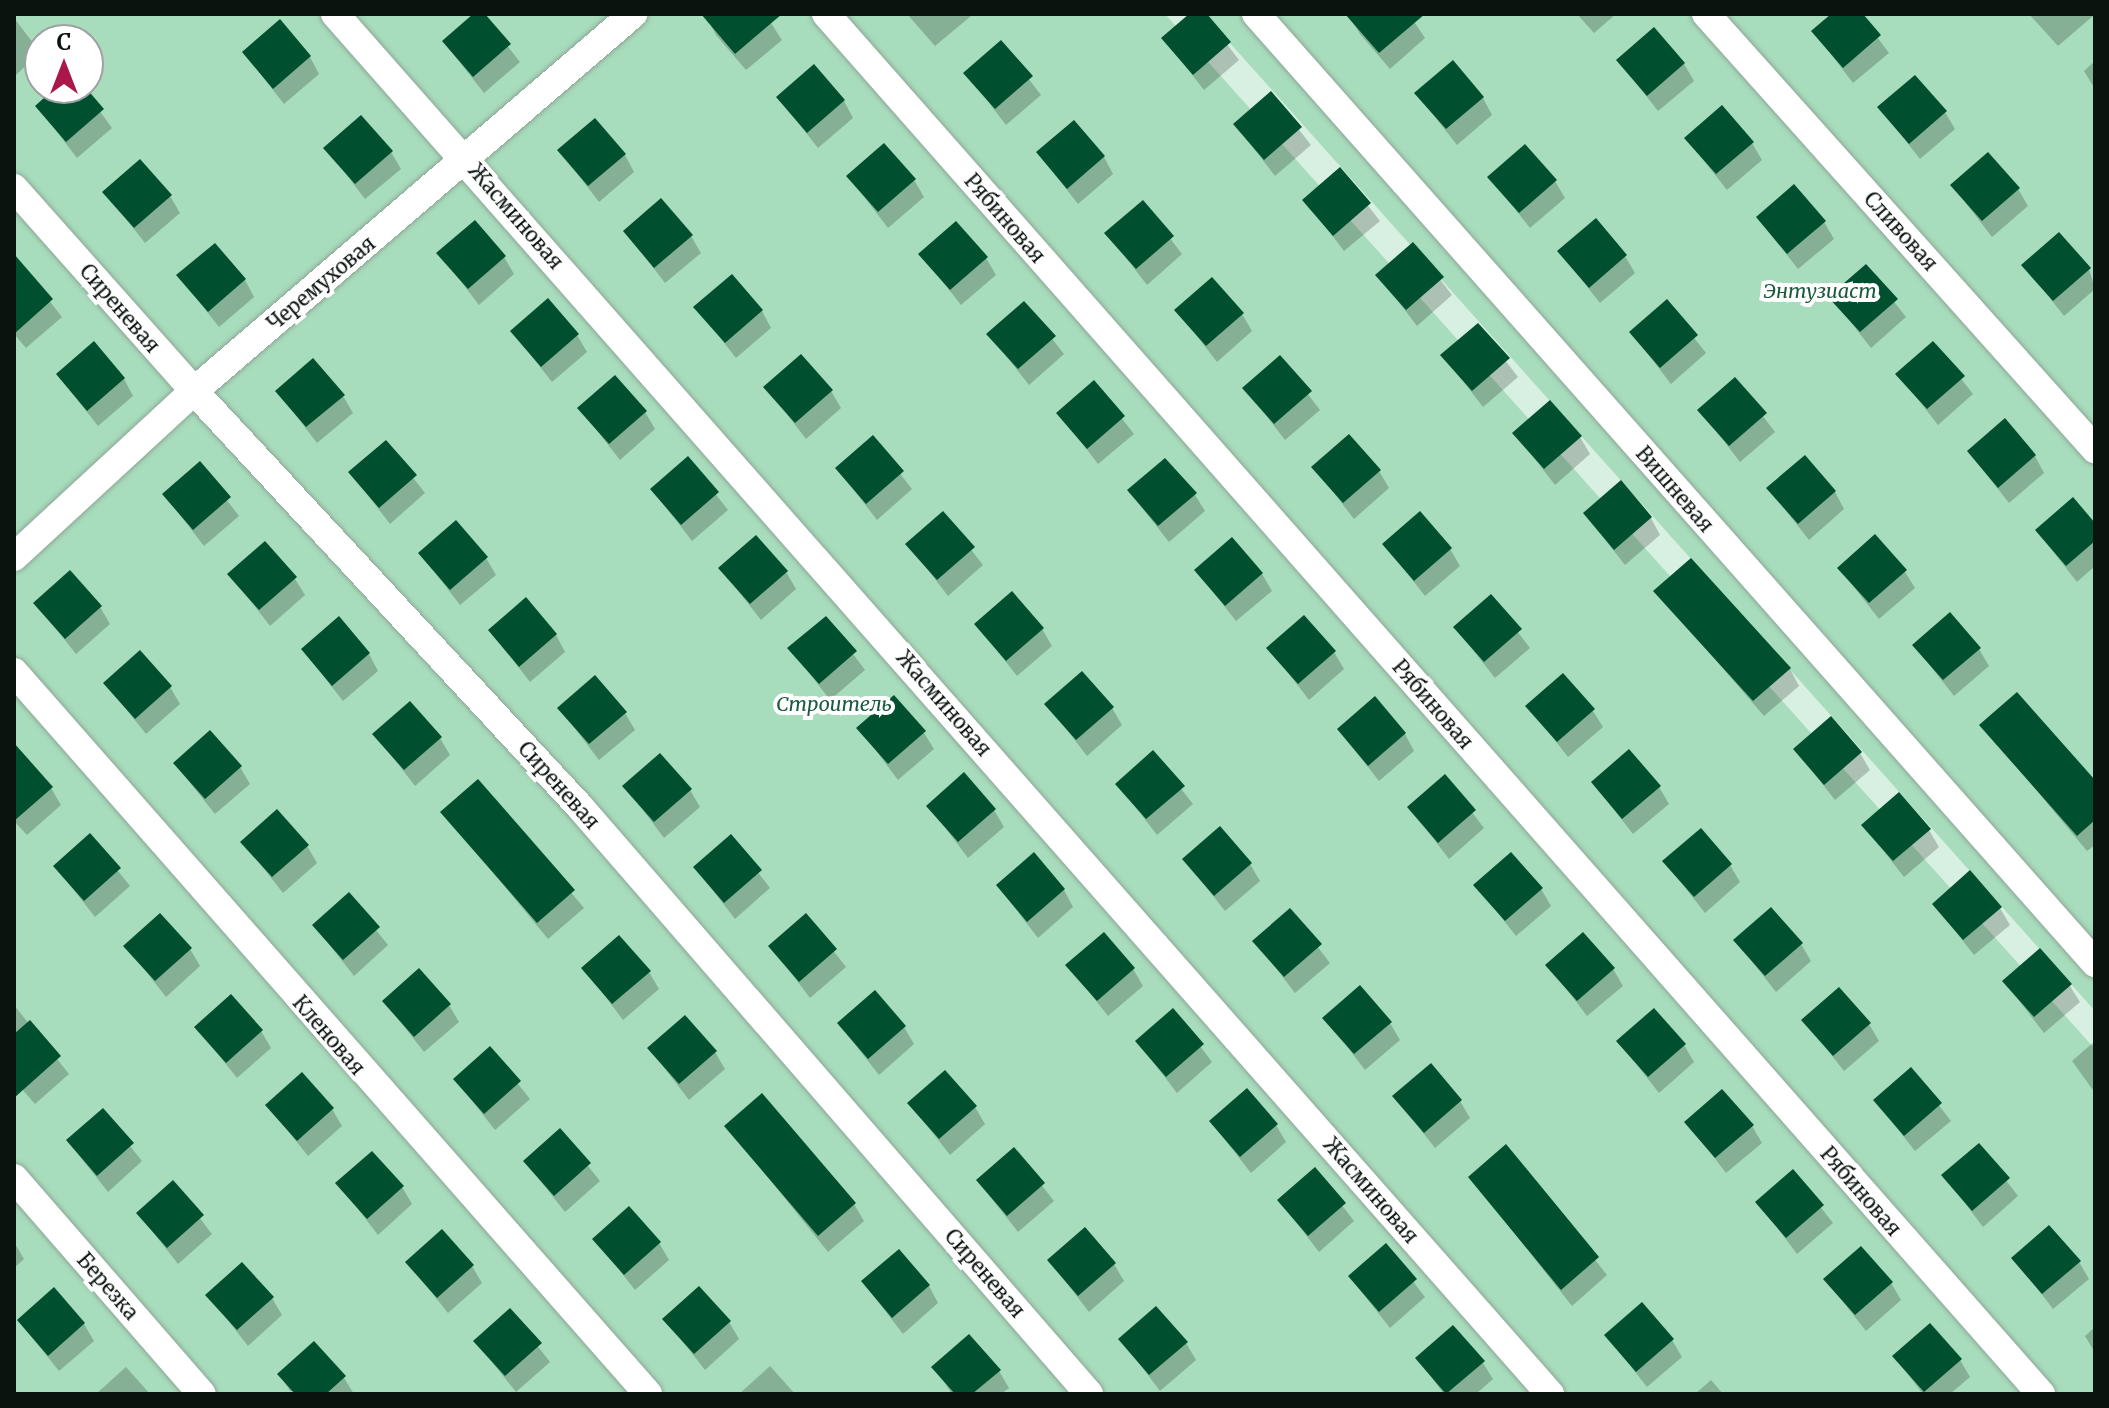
<!DOCTYPE html>
<meta charset="utf-8">
<style>
body{margin:0}
#map{position:relative;width:2109px;height:1408px;overflow:hidden;background:#d8f0e1;font-family:Merriweather,serif}
div>[style]{position:absolute}
.green>*{inset:0;background:#a7dcbc}
.shadow>*{inset:0;background:#0003}
.building>*{inset:0;background:#005030}
.roads{filter:drop-shadow(0 0 2px #8ea597) drop-shadow(0 0 2px #8ea597)}
.minor>*{height:28px;margin:-14px;padding:0 14px;transform-origin:14px;border-radius:14px;background:#fff}
span{translate:-50% -50%;white-space:nowrap;text-align:center;line-height:1.15;-webkit-text-stroke:8px #fff;paint-order:stroke}
.street-label{font-size:20px;color:#0a130e}
.park-label{font-size:20px;color:#1a5b3c;font-style:italic}
.frame{position:absolute;inset:0;border:16px solid #0a130e;pointer-events:none}
.north{position:absolute;left:24px;top:24px;width:80px;height:80px;box-sizing:border-box;background:#fff;border:2px solid #9da19f;border-radius:50%;rotate:0deg;font-size:22px;font-weight:700;line-height:32px;text-align:center;color:#0a130e}
.north::after{content:'';display:block;margin:auto;width:28px;height:36px;background:#aa174a;clip-path:polygon(50% 0,100% 100%,50% 72%,0 100%)}
</style>
<div id="map">
<div class="green">
<div style="clip-path:polygon(evenodd,14px 14px,1165px 14px,2095px 1049px,2095px 1394px,14px 1394px,14px 14px,40px 40px,88px 40px,88px 88px,40px 88px,40px 40px)"></div>
<div style="clip-path:polygon(1204px 14px,2095px 14px,2095px 1011px)"></div>
</div>
<div class="shadow">
<div style="clip-path:polygon(476px 14px,482px 14px,520px 62px,484px 93px,444px 42px)"></div>
<div style="clip-path:polygon(712px 14px,765px 14px,782px 40px,746px 70px,716px 35px,707px 18px)"></div>
<div style="clip-path:polygon(907px 14px,969px 14px,971px 16px,935px 46px)"></div>
<div style="clip-path:polygon(1192px 14px,1204px 14px,1239px 60px,1204px 90px,1164px 39px)"></div>
<div style="clip-path:polygon(1354px 14px,1409px 14px,1425px 38px,1390px 69px,1360px 34px,1350px 17px)"></div>
<div style="clip-path:polygon(1577px 14px,1616px 14px,1594px 33px)"></div>
<div style="clip-path:polygon(1834px 14px,1860px 14px,1889px 53px,1853px 83px,1814px 32px)"></div>
<div style="clip-path:polygon(2029px 14px,2092px 14px,2093px 16px,2058px 46px)"></div>
<div style="clip-path:polygon(14px 18px,40px 52px,14px 77px)"></div>
<div style="clip-path:polygon(1001px 43px,1041px 95px,1006px 125px,966px 73px)"></div>
<div style="clip-path:polygon(244px 53px,310px 57px,319px 74px,284px 104px)"></div>
<div style="clip-path:polygon(1618px 60px,1684px 64px,1694px 81px,1658px 111px)"></div>
<div style="clip-path:polygon(2095px 61px,2095px 89px,2084px 71px)"></div>
<div style="clip-path:polygon(58px 88px,83px 88px,112px 128px,77px 158px,37px 106px)"></div>
<div style="clip-path:polygon(1271px 94px,1311px 145px,1275px 176px,1235px 124px)"></div>
<div style="clip-path:polygon(1417px 94px,1483px 98px,1492px 115px,1457px 145px)"></div>
<div style="clip-path:polygon(778px 97px,844px 101px,853px 118px,818px 148px)"></div>
<div style="clip-path:polygon(1880px 108px,1945px 112px,1955px 129px,1920px 159px)"></div>
<div style="clip-path:polygon(1687px 139px,1752px 143px,1762px 160px,1727px 190px)"></div>
<div style="clip-path:polygon(326px 148px,391px 152px,401px 169px,365px 199px)"></div>
<div style="clip-path:polygon(559px 150px,625px 155px,634px 172px,599px 202px)"></div>
<div style="clip-path:polygon(1038px 153px,1104px 157px,1113px 174px,1078px 204px)"></div>
<div style="clip-path:polygon(1340px 170px,1380px 221px,1344px 251px,1305px 200px)"></div>
<div style="clip-path:polygon(849px 177px,914px 180px,924px 197px,888px 228px)"></div>
<div style="clip-path:polygon(1490px 177px,1555px 181px,1565px 198px,1530px 228px)"></div>
<div style="clip-path:polygon(1952px 185px,2018px 189px,2028px 206px,1992px 237px)"></div>
<div style="clip-path:polygon(105px 192px,170px 196px,180px 213px,145px 243px)"></div>
<div style="clip-path:polygon(1143px 203px,1182px 254px,1147px 285px,1107px 233px)"></div>
<div style="clip-path:polygon(1758px 218px,1824px 222px,1834px 239px,1798px 269px)"></div>
<div style="clip-path:polygon(626px 232px,691px 236px,701px 253px,665px 283px)"></div>
<div style="clip-path:polygon(1413px 244px,1452px 295px,1417px 326px,1378px 275px)"></div>
<div style="clip-path:polygon(1560px 252px,1625px 256px,1635px 273px,1600px 303px)"></div>
<div style="clip-path:polygon(439px 253px,504px 257px,514px 274px,479px 305px)"></div>
<div style="clip-path:polygon(921px 254px,986px 258px,996px 275px,961px 305px)"></div>
<div style="clip-path:polygon(2024px 265px,2089px 269px,2095px 289px,2064px 316px)"></div>
<div style="clip-path:polygon(22px 266px,62px 317px,26px 348px,14px 334px,14px 273px)"></div>
<div style="clip-path:polygon(1866px 266px,1906px 317px,1871px 348px,1831px 297px)"></div>
<div style="clip-path:polygon(179px 276px,245px 280px,254px 297px,219px 327px)"></div>
<div style="clip-path:polygon(1666px 302px,1706px 353px,1671px 384px,1631px 332px)"></div>
<div style="clip-path:polygon(1024px 303px,1064px 354px,1029px 385px,989px 334px)"></div>
<div style="clip-path:polygon(696px 307px,762px 311px,771px 328px,736px 358px)"></div>
<div style="clip-path:polygon(1177px 310px,1242px 314px,1252px 331px,1217px 362px)"></div>
<div style="clip-path:polygon(1478px 325px,1518px 377px,1483px 407px,1443px 355px)"></div>
<div style="clip-path:polygon(512px 331px,577px 335px,587px 352px,552px 382px)"></div>
<div style="clip-path:polygon(1933px 343px,1973px 394px,1938px 425px,1898px 374px)"></div>
<div style="clip-path:polygon(1280px 358px,1320px 410px,1285px 440px,1245px 388px)"></div>
<div style="clip-path:polygon(58px 375px,124px 379px,133px 396px,98px 426px)"></div>
<div style="clip-path:polygon(1735px 380px,1775px 432px,1740px 462px,1700px 410px)"></div>
<div style="clip-path:polygon(1094px 383px,1134px 434px,1098px 464px,1059px 413px)"></div>
<div style="clip-path:polygon(766px 387px,831px 391px,841px 408px,806px 439px)"></div>
<div style="clip-path:polygon(278px 392px,343px 396px,353px 413px,317px 443px)"></div>
<div style="clip-path:polygon(580px 409px,645px 412px,655px 429px,620px 460px)"></div>
<div style="clip-path:polygon(1515px 433px,1580px 437px,1590px 454px,1555px 485px)"></div>
<div style="clip-path:polygon(872px 438px,912px 489px,877px 520px,837px 468px)"></div>
<div style="clip-path:polygon(385px 442px,425px 493px,390px 524px,350px 472px)"></div>
<div style="clip-path:polygon(1969px 452px,2035px 456px,2044px 473px,2009px 503px)"></div>
<div style="clip-path:polygon(688px 459px,728px 510px,692px 541px,652px 489px)"></div>
<div style="clip-path:polygon(199px 464px,239px 516px,204px 546px,164px 494px)"></div>
<div style="clip-path:polygon(1314px 467px,1379px 471px,1389px 488px,1354px 519px)"></div>
<div style="clip-path:polygon(1769px 489px,1835px 492px,1844px 509px,1809px 540px)"></div>
<div style="clip-path:polygon(1129px 491px,1195px 495px,1205px 511px,1169px 542px)"></div>
<div style="clip-path:polygon(943px 514px,983px 565px,948px 596px,908px 544px)"></div>
<div style="clip-path:polygon(1585px 514px,1651px 518px,1660px 535px,1625px 565px)"></div>
<div style="clip-path:polygon(2095px 526px,2095px 566px,2077px 582px,2037px 531px)"></div>
<div style="clip-path:polygon(1385px 545px,1450px 549px,1460px 566px,1425px 596px)"></div>
<div style="clip-path:polygon(420px 553px,486px 558px,496px 575px,460px 605px)"></div>
<div style="clip-path:polygon(1839px 568px,1905px 572px,1915px 588px,1879px 619px)"></div>
<div style="clip-path:polygon(721px 569px,786px 572px,796px 589px,761px 620px)"></div>
<div style="clip-path:polygon(1196px 570px,1262px 574px,1272px 591px,1236px 621px)"></div>
<div style="clip-path:polygon(230px 574px,295px 579px,305px 595px,270px 626px)"></div>
<div style="clip-path:polygon(1656px 591px,1790px 669px,1799px 686px,1764px 716px)"></div>
<div style="clip-path:polygon(1490px 596px,1530px 648px,1495px 678px,1455px 627px)"></div>
<div style="clip-path:polygon(36px 604px,100px 607px,110px 624px,76px 654px)"></div>
<div style="clip-path:polygon(826px 618px,865px 670px,830px 700px,790px 648px)"></div>
<div style="clip-path:polygon(977px 625px,1042px 629px,1052px 646px,1017px 676px)"></div>
<div style="clip-path:polygon(490px 630px,556px 635px,565px 652px,530px 682px)"></div>
<div style="clip-path:polygon(1914px 645px,1979px 649px,1989px 666px,1954px 696px)"></div>
<div style="clip-path:polygon(1269px 648px,1334px 652px,1344px 669px,1309px 700px)"></div>
<div style="clip-path:polygon(303px 650px,369px 654px,378px 671px,343px 701px)"></div>
<div style="clip-path:polygon(106px 684px,170px 687px,180px 704px,146px 734px)"></div>
<div style="clip-path:polygon(1047px 704px,1112px 708px,1122px 725px,1087px 756px)"></div>
<div style="clip-path:polygon(1528px 706px,1593px 711px,1603px 727px,1568px 757px)"></div>
<div style="clip-path:polygon(560px 709px,625px 713px,635px 730px,599px 760px)"></div>
<div style="clip-path:polygon(1982px 725px,2095px 783px,2095px 845px,2087px 851px)"></div>
<div style="clip-path:polygon(859px 728px,924px 733px,934px 749px,898px 780px)"></div>
<div style="clip-path:polygon(1339px 730px,1405px 734px,1414px 751px,1379px 781px)"></div>
<div style="clip-path:polygon(375px 734px,440px 738px,450px 755px,415px 786px)"></div>
<div style="clip-path:polygon(1795px 749px,1860px 753px,1870px 770px,1835px 800px)"></div>
<div style="clip-path:polygon(1153px 753px,1193px 804px,1157px 835px,1118px 784px)"></div>
<div style="clip-path:polygon(14px 760px,51px 788px,61px 805px,27px 835px,14px 821px)"></div>
<div style="clip-path:polygon(175px 764px,240px 767px,250px 784px,215px 814px)"></div>
<div style="clip-path:polygon(1445px 777px,1484px 828px,1449px 859px,1410px 808px)"></div>
<div style="clip-path:polygon(478px 782px,584px 908px,548px 939px,443px 812px)"></div>
<div style="clip-path:polygon(1593px 783px,1659px 787px,1669px 804px,1633px 834px)"></div>
<div style="clip-path:polygon(625px 786px,690px 790px,700px 807px,664px 838px)"></div>
<div style="clip-path:polygon(929px 806px,994px 810px,1004px 827px,968px 858px)"></div>
<div style="clip-path:polygon(1864px 826px,1929px 830px,1939px 847px,1904px 877px)"></div>
<div style="clip-path:polygon(90px 836px,130px 886px,95px 917px,55px 866px)"></div>
<div style="clip-path:polygon(731px 837px,770px 888px,735px 919px,695px 867px)"></div>
<div style="clip-path:polygon(243px 842px,307px 846px,317px 863px,283px 893px)"></div>
<div style="clip-path:polygon(1185px 860px,1250px 864px,1260px 881px,1225px 911px)"></div>
<div style="clip-path:polygon(1665px 862px,1730px 865px,1740px 882px,1705px 913px)"></div>
<div style="clip-path:polygon(1476px 885px,1541px 889px,1551px 906px,1516px 936px)"></div>
<div style="clip-path:polygon(998px 886px,1064px 890px,1073px 907px,1038px 938px)"></div>
<div style="clip-path:polygon(348px 895px,388px 945px,354px 976px,314px 925px)"></div>
<div style="clip-path:polygon(1934px 904px,2000px 908px,2010px 925px,1974px 955px)"></div>
<div style="clip-path:polygon(1290px 911px,1330px 963px,1295px 993px,1255px 941px)"></div>
<div style="clip-path:polygon(806px 916px,846px 967px,810px 998px,771px 946px)"></div>
<div style="clip-path:polygon(1736px 941px,1801px 944px,1811px 961px,1776px 992px)"></div>
<div style="clip-path:polygon(126px 946px,190px 949px,200px 966px,166px 997px)"></div>
<div style="clip-path:polygon(1068px 965px,1133px 969px,1143px 986px,1108px 1016px)"></div>
<div style="clip-path:polygon(1548px 965px,1613px 969px,1623px 986px,1587px 1016px)"></div>
<div style="clip-path:polygon(584px 968px,649px 972px,659px 989px,623px 1020px)"></div>
<div style="clip-path:polygon(2004px 981px,2070px 986px,2080px 1002px,2044px 1033px)"></div>
<div style="clip-path:polygon(385px 1002px,449px 1005px,459px 1022px,424px 1052px)"></div>
<div style="clip-path:polygon(14px 1005px,69px 1074px,35px 1104px,14px 1080px)"></div>
<div style="clip-path:polygon(1173px 1010px,1212px 1062px,1177px 1093px,1137px 1041px)"></div>
<div style="clip-path:polygon(1325px 1018px,1390px 1023px,1400px 1040px,1365px 1070px)"></div>
<div style="clip-path:polygon(1804px 1020px,1869px 1024px,1879px 1041px,1844px 1071px)"></div>
<div style="clip-path:polygon(839px 1024px,904px 1027px,914px 1044px,879px 1075px)"></div>
<div style="clip-path:polygon(197px 1028px,261px 1031px,271px 1048px,237px 1078px)"></div>
<div style="clip-path:polygon(2095px 1041px,2095px 1093px,2072px 1061px)"></div>
<div style="clip-path:polygon(1619px 1042px,1684px 1045px,1694px 1062px,1659px 1093px)"></div>
<div style="clip-path:polygon(649px 1048px,715px 1052px,725px 1069px,689px 1100px)"></div>
<div style="clip-path:polygon(490px 1049px,530px 1099px,495px 1130px,455px 1079px)"></div>
<div style="clip-path:polygon(1911px 1069px,1951px 1121px,1915px 1151px,1875px 1100px)"></div>
<div style="clip-path:polygon(1395px 1097px,1460px 1101px,1470px 1118px,1435px 1148px)"></div>
<div style="clip-path:polygon(910px 1104px,975px 1107px,985px 1124px,950px 1155px)"></div>
<div style="clip-path:polygon(268px 1106px,332px 1109px,342px 1126px,308px 1156px)"></div>
<div style="clip-path:polygon(102px 1111px,142px 1161px,108px 1192px,68px 1141px)"></div>
<div style="clip-path:polygon(1211px 1122px,1276px 1125px,1286px 1142px,1251px 1173px)"></div>
<div style="clip-path:polygon(1687px 1122px,1752px 1126px,1762px 1143px,1726px 1173px)"></div>
<div style="clip-path:polygon(727px 1126px,854px 1204px,864px 1221px,828px 1252px)"></div>
<div style="clip-path:polygon(560px 1131px,600px 1181px,565px 1212px,525px 1161px)"></div>
<div style="clip-path:polygon(1979px 1145px,2018px 1196px,1983px 1227px,1944px 1175px)"></div>
<div style="clip-path:polygon(1506px 1147px,1607px 1275px,1572px 1306px,1470px 1177px)"></div>
<div style="clip-path:polygon(1014px 1150px,1054px 1201px,1018px 1232px,978px 1181px)"></div>
<div style="clip-path:polygon(1315px 1170px,1354px 1221px,1319px 1252px,1279px 1200px)"></div>
<div style="clip-path:polygon(1793px 1172px,1833px 1223px,1797px 1254px,1758px 1202px)"></div>
<div style="clip-path:polygon(172px 1182px,212px 1234px,178px 1264px,138px 1213px)"></div>
<div style="clip-path:polygon(338px 1183px,402px 1187px,412px 1204px,378px 1235px)"></div>
<div style="clip-path:polygon(595px 1239px,659px 1243px,669px 1260px,635px 1290px)"></div>
<div style="clip-path:polygon(14px 1242px,24px 1259px,14px 1268px)"></div>
<div style="clip-path:polygon(1386px 1246px,1425px 1297px,1390px 1328px,1350px 1277px)"></div>
<div style="clip-path:polygon(2014px 1258px,2079px 1262px,2089px 1279px,2053px 1309px)"></div>
<div style="clip-path:polygon(1049px 1260px,1114px 1264px,1124px 1281px,1089px 1312px)"></div>
<div style="clip-path:polygon(408px 1263px,472px 1266px,482px 1283px,448px 1313px)"></div>
<div style="clip-path:polygon(1826px 1280px,1891px 1283px,1901px 1300px,1866px 1331px)"></div>
<div style="clip-path:polygon(863px 1282px,929px 1286px,938px 1303px,903px 1334px)"></div>
<div style="clip-path:polygon(208px 1295px,272px 1298px,282px 1315px,248px 1346px)"></div>
<div style="clip-path:polygon(510px 1311px,550px 1362px,516px 1392px,476px 1342px)"></div>
<div style="clip-path:polygon(665px 1319px,729px 1322px,739px 1339px,705px 1370px)"></div>
<div style="clip-path:polygon(19px 1321px,84px 1324px,94px 1341px,59px 1371px)"></div>
<div style="clip-path:polygon(2095px 1327px,2095px 1353px,2085px 1336px)"></div>
<div style="clip-path:polygon(1607px 1336px,1672px 1340px,1682px 1357px,1647px 1387px)"></div>
<div style="clip-path:polygon(1121px 1339px,1186px 1343px,1196px 1360px,1160px 1391px)"></div>
<div style="clip-path:polygon(314px 1344px,344px 1378px,354px 1394px,290px 1391px,280px 1375px)"></div>
<div style="clip-path:polygon(1895px 1357px,1960px 1360px,1970px 1377px,1950px 1394px,1923px 1394px)"></div>
<div style="clip-path:polygon(1417px 1358px,1483px 1363px,1493px 1379px,1476px 1394px,1444px 1394px)"></div>
<div style="clip-path:polygon(770px 1366px,795px 1394px,739px 1394px)"></div>
<div style="clip-path:polygon(126px 1367px,150px 1394px,96px 1394px)"></div>
<div style="clip-path:polygon(934px 1367px,999px 1371px,1009px 1388px,1001px 1394px,952px 1394px)"></div>
<div style="clip-path:polygon(1711px 1380px,1723px 1394px,1695px 1394px)"></div>
</div>
<div class="building">
<div style="clip-path:polygon(473px 14px,485px 14px,511px 44px,473px 77px,442px 41px)"></div>
<div style="clip-path:polygon(701px 14px,782px 14px,735px 54px)"></div>
<div style="clip-path:polygon(1189px 14px,1207px 14px,1231px 42px,1193px 75px,1161px 38px)"></div>
<div style="clip-path:polygon(1345px 14px,1425px 14px,1379px 53px)"></div>
<div style="clip-path:polygon(1831px 14px,1863px 14px,1881px 35px,1843px 68px,1811px 31px)"></div>
<div style="clip-path:polygon(280px 19px,311px 56px,273px 89px,242px 52px)"></div>
<div style="clip-path:polygon(1654px 27px,1685px 63px,1647px 96px,1616px 60px)"></div>
<div style="clip-path:polygon(1001px 40px,1033px 76px,995px 109px,963px 73px)"></div>
<div style="clip-path:polygon(1453px 60px,1484px 97px,1446px 129px,1414px 93px)"></div>
<div style="clip-path:polygon(814px 64px,845px 100px,807px 133px,776px 97px)"></div>
<div style="clip-path:polygon(1915px 75px,1947px 111px,1909px 144px,1877px 107px)"></div>
<div style="clip-path:polygon(55px 88px,86px 88px,104px 109px,66px 142px,35px 106px)"></div>
<div style="clip-path:polygon(1271px 91px,1302px 127px,1264px 160px,1233px 124px)"></div>
<div style="clip-path:polygon(1722px 105px,1754px 142px,1716px 174px,1684px 138px)"></div>
<div style="clip-path:polygon(361px 115px,393px 151px,355px 184px,323px 148px)"></div>
<div style="clip-path:polygon(595px 118px,626px 154px,588px 186px,557px 150px)"></div>
<div style="clip-path:polygon(1074px 120px,1105px 156px,1067px 189px,1036px 152px)"></div>
<div style="clip-path:polygon(884px 143px,916px 179px,878px 212px,846px 176px)"></div>
<div style="clip-path:polygon(1525px 144px,1557px 180px,1519px 213px,1487px 177px)"></div>
<div style="clip-path:polygon(1988px 152px,2020px 188px,1982px 221px,1950px 185px)"></div>
<div style="clip-path:polygon(140px 159px,172px 195px,134px 228px,102px 192px)"></div>
<div style="clip-path:polygon(1340px 167px,1371px 203px,1333px 236px,1302px 200px)"></div>
<div style="clip-path:polygon(1794px 184px,1826px 221px,1787px 254px,1756px 217px)"></div>
<div style="clip-path:polygon(661px 198px,693px 235px,654px 268px,623px 231px)"></div>
<div style="clip-path:polygon(1143px 200px,1174px 236px,1136px 269px,1104px 233px)"></div>
<div style="clip-path:polygon(1596px 218px,1627px 255px,1589px 288px,1557px 251px)"></div>
<div style="clip-path:polygon(475px 220px,506px 256px,468px 289px,436px 253px)"></div>
<div style="clip-path:polygon(956px 221px,988px 257px,950px 290px,918px 254px)"></div>
<div style="clip-path:polygon(2059px 232px,2091px 268px,2053px 301px,2021px 265px)"></div>
<div style="clip-path:polygon(1413px 242px,1444px 277px,1406px 310px,1375px 275px)"></div>
<div style="clip-path:polygon(215px 243px,246px 279px,208px 312px,176px 275px)"></div>
<div style="clip-path:polygon(14px 254px,53px 299px,14px 334px)"></div>
<div style="clip-path:polygon(1866px 264px,1898px 299px,1860px 332px,1828px 297px)"></div>
<div style="clip-path:polygon(732px 274px,763px 310px,725px 343px,693px 307px)"></div>
<div style="clip-path:polygon(1212px 277px,1244px 313px,1206px 346px,1174px 310px)"></div>
<div style="clip-path:polygon(548px 298px,579px 334px,541px 367px,510px 331px)"></div>
<div style="clip-path:polygon(1667px 299px,1698px 335px,1660px 368px,1629px 332px)"></div>
<div style="clip-path:polygon(1024px 301px,1056px 336px,1018px 369px,986px 334px)"></div>
<div style="clip-path:polygon(1478px 323px,1510px 358px,1472px 391px,1440px 355px)"></div>
<div style="clip-path:polygon(94px 341px,125px 378px,87px 411px,56px 374px)"></div>
<div style="clip-path:polygon(1933px 341px,1965px 376px,1927px 409px,1895px 374px)"></div>
<div style="clip-path:polygon(801px 354px,833px 390px,795px 423px,763px 387px)"></div>
<div style="clip-path:polygon(1280px 355px,1312px 391px,1274px 424px,1242px 388px)"></div>
<div style="clip-path:polygon(313px 358px,345px 395px,306px 427px,275px 391px)"></div>
<div style="clip-path:polygon(615px 375px,647px 411px,609px 444px,577px 408px)"></div>
<div style="clip-path:polygon(1735px 377px,1767px 413px,1729px 446px,1697px 410px)"></div>
<div style="clip-path:polygon(1094px 380px,1125px 416px,1087px 449px,1056px 413px)"></div>
<div style="clip-path:polygon(1550px 400px,1582px 436px,1544px 469px,1512px 433px)"></div>
<div style="clip-path:polygon(2005px 418px,2036px 455px,1998px 488px,1967px 451px)"></div>
<div style="clip-path:polygon(1349px 434px,1381px 470px,1343px 503px,1311px 467px)"></div>
<div style="clip-path:polygon(873px 435px,904px 471px,866px 504px,835px 468px)"></div>
<div style="clip-path:polygon(386px 440px,417px 475px,379px 508px,348px 472px)"></div>
<div style="clip-path:polygon(1805px 455px,1836px 491px,1798px 524px,1766px 488px)"></div>
<div style="clip-path:polygon(688px 456px,719px 492px,681px 525px,650px 489px)"></div>
<div style="clip-path:polygon(1165px 458px,1197px 493px,1158px 526px,1127px 490px)"></div>
<div style="clip-path:polygon(200px 461px,231px 497px,193px 530px,162px 494px)"></div>
<div style="clip-path:polygon(1621px 480px,1652px 517px,1614px 550px,1583px 513px)"></div>
<div style="clip-path:polygon(2073px 497px,2095px 523px,2095px 541px,2066px 566px,2035px 530px)"></div>
<div style="clip-path:polygon(943px 511px,975px 547px,937px 580px,905px 544px)"></div>
<div style="clip-path:polygon(1420px 511px,1452px 548px,1414px 581px,1382px 544px)"></div>
<div style="clip-path:polygon(456px 520px,488px 557px,450px 590px,418px 553px)"></div>
<div style="clip-path:polygon(1875px 534px,1907px 570px,1869px 603px,1837px 568px)"></div>
<div style="clip-path:polygon(756px 535px,788px 571px,750px 604px,718px 568px)"></div>
<div style="clip-path:polygon(1232px 537px,1263px 573px,1225px 606px,1194px 570px)"></div>
<div style="clip-path:polygon(265px 541px,297px 577px,259px 610px,227px 574px)"></div>
<div style="clip-path:polygon(1691px 558px,1791px 668px,1753px 701px,1653px 591px)"></div>
<div style="clip-path:polygon(70px 570px,102px 606px,65px 639px,33px 603px)"></div>
<div style="clip-path:polygon(1012px 591px,1044px 628px,1006px 661px,974px 624px)"></div>
<div style="clip-path:polygon(1491px 594px,1522px 629px,1484px 662px,1453px 627px)"></div>
<div style="clip-path:polygon(526px 597px,557px 634px,519px 667px,488px 630px)"></div>
<div style="clip-path:polygon(1950px 612px,1981px 648px,1943px 680px,1912px 645px)"></div>
<div style="clip-path:polygon(1304px 615px,1336px 651px,1298px 684px,1266px 648px)"></div>
<div style="clip-path:polygon(339px 616px,370px 653px,332px 686px,301px 649px)"></div>
<div style="clip-path:polygon(826px 616px,857px 651px,819px 684px,787px 648px)"></div>
<div style="clip-path:polygon(140px 650px,172px 686px,135px 719px,103px 683px)"></div>
<div style="clip-path:polygon(1082px 671px,1114px 707px,1076px 740px,1044px 704px)"></div>
<div style="clip-path:polygon(1563px 673px,1595px 709px,1557px 742px,1525px 706px)"></div>
<div style="clip-path:polygon(595px 675px,627px 712px,589px 744px,557px 708px)"></div>
<div style="clip-path:polygon(2017px 692px,2095px 780px,2095px 820px,2077px 836px,1979px 725px)"></div>
<div style="clip-path:polygon(894px 695px,926px 731px,888px 764px,856px 728px)"></div>
<div style="clip-path:polygon(1375px 696px,1406px 733px,1368px 766px,1337px 729px)"></div>
<div style="clip-path:polygon(410px 701px,442px 737px,404px 770px,372px 734px)"></div>
<div style="clip-path:polygon(1831px 716px,1862px 752px,1824px 785px,1793px 749px)"></div>
<div style="clip-path:polygon(210px 730px,242px 766px,205px 799px,173px 763px)"></div>
<div style="clip-path:polygon(14px 743px,53px 787px,14px 821px)"></div>
<div style="clip-path:polygon(1629px 749px,1661px 786px,1622px 819px,1591px 782px)"></div>
<div style="clip-path:polygon(1153px 750px,1185px 786px,1146px 819px,1115px 784px)"></div>
<div style="clip-path:polygon(660px 753px,692px 789px,654px 822px,622px 786px)"></div>
<div style="clip-path:polygon(964px 772px,996px 809px,958px 842px,926px 806px)"></div>
<div style="clip-path:polygon(1445px 774px,1476px 810px,1438px 843px,1407px 807px)"></div>
<div style="clip-path:polygon(478px 779px,575px 890px,537px 923px,440px 812px)"></div>
<div style="clip-path:polygon(1899px 792px,1931px 829px,1893px 861px,1861px 825px)"></div>
<div style="clip-path:polygon(277px 809px,309px 845px,272px 877px,240px 842px)"></div>
<div style="clip-path:polygon(1220px 826px,1252px 863px,1214px 896px,1182px 859px)"></div>
<div style="clip-path:polygon(1701px 828px,1732px 864px,1694px 897px,1662px 861px)"></div>
<div style="clip-path:polygon(90px 833px,121px 868px,84px 901px,53px 866px)"></div>
<div style="clip-path:polygon(731px 834px,762px 870px,724px 903px,693px 867px)"></div>
<div style="clip-path:polygon(1034px 852px,1065px 889px,1027px 922px,996px 885px)"></div>
<div style="clip-path:polygon(1511px 852px,1543px 888px,1505px 921px,1473px 885px)"></div>
<div style="clip-path:polygon(1970px 870px,2002px 907px,1963px 940px,1932px 904px)"></div>
<div style="clip-path:polygon(349px 892px,380px 927px,343px 960px,312px 925px)"></div>
<div style="clip-path:polygon(1771px 907px,1803px 943px,1765px 976px,1733px 940px)"></div>
<div style="clip-path:polygon(1290px 908px,1322px 944px,1284px 977px,1252px 941px)"></div>
<div style="clip-path:polygon(160px 913px,192px 948px,155px 981px,123px 946px)"></div>
<div style="clip-path:polygon(806px 913px,837px 949px,799px 982px,768px 946px)"></div>
<div style="clip-path:polygon(1104px 932px,1135px 968px,1097px 1001px,1065px 965px)"></div>
<div style="clip-path:polygon(1583px 932px,1615px 968px,1577px 1001px,1545px 965px)"></div>
<div style="clip-path:polygon(619px 935px,651px 971px,612px 1004px,581px 968px)"></div>
<div style="clip-path:polygon(2040px 948px,2072px 984px,2034px 1017px,2002px 981px)"></div>
<div style="clip-path:polygon(419px 968px,451px 1004px,414px 1037px,382px 1001px)"></div>
<div style="clip-path:polygon(1360px 985px,1392px 1022px,1354px 1054px,1322px 1018px)"></div>
<div style="clip-path:polygon(1839px 987px,1871px 1023px,1833px 1056px,1801px 1020px)"></div>
<div style="clip-path:polygon(875px 990px,906px 1026px,868px 1059px,837px 1023px)"></div>
<div style="clip-path:polygon(231px 994px,263px 1030px,226px 1063px,194px 1027px)"></div>
<div style="clip-path:polygon(1173px 1008px,1204px 1044px,1166px 1077px,1135px 1041px)"></div>
<div style="clip-path:polygon(1654px 1008px,1686px 1044px,1648px 1077px,1616px 1041px)"></div>
<div style="clip-path:polygon(685px 1015px,717px 1051px,679px 1084px,647px 1048px)"></div>
<div style="clip-path:polygon(30px 1020px,61px 1056px,14px 1098px,14px 1034px)"></div>
<div style="clip-path:polygon(490px 1046px,521px 1081px,484px 1114px,453px 1079px)"></div>
<div style="clip-path:polygon(1431px 1063px,1462px 1100px,1424px 1133px,1392px 1096px)"></div>
<div style="clip-path:polygon(1911px 1067px,1942px 1103px,1904px 1136px,1873px 1100px)"></div>
<div style="clip-path:polygon(945px 1070px,977px 1106px,939px 1139px,907px 1103px)"></div>
<div style="clip-path:polygon(302px 1072px,334px 1108px,297px 1141px,265px 1105px)"></div>
<div style="clip-path:polygon(1247px 1088px,1278px 1124px,1240px 1157px,1209px 1121px)"></div>
<div style="clip-path:polygon(1722px 1089px,1754px 1125px,1715px 1158px,1684px 1122px)"></div>
<div style="clip-path:polygon(762px 1093px,856px 1203px,818px 1236px,724px 1126px)"></div>
<div style="clip-path:polygon(103px 1108px,134px 1143px,97px 1176px,66px 1140px)"></div>
<div style="clip-path:polygon(560px 1128px,591px 1163px,554px 1196px,523px 1161px)"></div>
<div style="clip-path:polygon(1979px 1143px,2010px 1178px,1972px 1211px,1941px 1175px)"></div>
<div style="clip-path:polygon(1506px 1144px,1599px 1257px,1561px 1290px,1468px 1177px)"></div>
<div style="clip-path:polygon(1014px 1147px,1045px 1183px,1007px 1216px,976px 1180px)"></div>
<div style="clip-path:polygon(372px 1151px,404px 1186px,367px 1219px,335px 1183px)"></div>
<div style="clip-path:polygon(1315px 1167px,1346px 1203px,1308px 1236px,1277px 1200px)"></div>
<div style="clip-path:polygon(1793px 1169px,1824px 1205px,1786px 1238px,1755px 1202px)"></div>
<div style="clip-path:polygon(173px 1180px,204px 1215px,167px 1248px,136px 1213px)"></div>
<div style="clip-path:polygon(629px 1206px,661px 1242px,624px 1275px,592px 1239px)"></div>
<div style="clip-path:polygon(2049px 1225px,2081px 1261px,2042px 1294px,2011px 1258px)"></div>
<div style="clip-path:polygon(1085px 1227px,1116px 1263px,1078px 1296px,1047px 1260px)"></div>
<div style="clip-path:polygon(442px 1229px,474px 1265px,437px 1298px,405px 1262px)"></div>
<div style="clip-path:polygon(1386px 1243px,1417px 1279px,1379px 1312px,1348px 1276px)"></div>
<div style="clip-path:polygon(1861px 1246px,1893px 1282px,1855px 1315px,1823px 1279px)"></div>
<div style="clip-path:polygon(899px 1249px,930px 1285px,892px 1318px,861px 1281px)"></div>
<div style="clip-path:polygon(242px 1262px,274px 1297px,237px 1330px,205px 1295px)"></div>
<div style="clip-path:polygon(699px 1286px,731px 1321px,694px 1354px,662px 1319px)"></div>
<div style="clip-path:polygon(54px 1287px,85px 1323px,48px 1356px,17px 1320px)"></div>
<div style="clip-path:polygon(1642px 1302px,1674px 1339px,1636px 1372px,1604px 1335px)"></div>
<div style="clip-path:polygon(1156px 1306px,1188px 1342px,1149px 1375px,1118px 1339px)"></div>
<div style="clip-path:polygon(510px 1308px,542px 1343px,505px 1376px,473px 1341px)"></div>
<div style="clip-path:polygon(1930px 1323px,1962px 1359px,1924px 1392px,1892px 1356px)"></div>
<div style="clip-path:polygon(1453px 1325px,1485px 1361px,1446px 1394px,1415px 1358px)"></div>
<div style="clip-path:polygon(969px 1334px,1001px 1370px,972px 1394px,955px 1394px,931px 1367px)"></div>
<div style="clip-path:polygon(314px 1341px,346px 1376px,326px 1394px,295px 1394px,277px 1374px)"></div>
</div>
<div class="roads">
<div class="minor">
<div style="left:335px;top:14px;width:1839px;rotate:48.64deg"></div>
<div style="left:826px;top:14px;width:1839px;rotate:48.64deg"></div>
<div style="left:1256px;top:14px;width:1267px;rotate:48.52deg"></div>
<div style="left:1706px;top:14px;width:584px;rotate:48.2deg"></div>
<div style="left:14px;top:188px;width:271px;rotate:48.4deg"></div>
<div style="left:194px;top:391px;width:567px;rotate:47.14deg"></div>
<div style="left:580px;top:807px;width:777px;rotate:49.07deg"></div>
<div style="left:14px;top:557px;width:245px;rotate:-42.7deg"></div>
<div style="left:194px;top:391px;width:579px;rotate:-40.65deg"></div>
<div style="left:14px;top:672px;width:961px;rotate:48.71deg"></div>
<div style="left:14px;top:1178px;width:286px;rotate:49deg"></div>
</div>
</div>
<div class="street-label">
<span style="left:516px;top:216px;rotate:49deg">Жасминовая</span>
<span style="left:1005px;top:218px;rotate:49deg">Рябиновая</span>
<span style="left:1901px;top:231px;rotate:48deg">Сливовая</span>
<span style="left:321px;top:283px;rotate:-40deg">Черемуховая</span>
<span style="left:120px;top:308px;rotate:49deg">Сиреневая</span>
<span style="left:1675px;top:489px;rotate:49deg">Вишневая</span>
<span style="left:944px;top:703px;rotate:49deg">Жасминовая</span>
<span style="left:1433px;top:704px;rotate:49deg">Рябиновая</span>
<span style="left:559px;top:785px;rotate:48deg">Сиреневая</span>
<span style="left:329px;top:1035px;rotate:49deg">Кленовая</span>
<span style="left:1371px;top:1190px;rotate:49deg">Жасминовая</span>
<span style="left:1861px;top:1191px;rotate:49deg">Рябиновая</span>
<span style="left:985px;top:1273px;rotate:49deg">Сиреневая</span>
<span style="left:108px;top:1286px;rotate:49deg">Березка</span>
</div>
<div class="park-label">
<span style="left:1820px;top:290px">Энтузиаст</span>
<span style="left:834px;top:703px">Строитель</span>
</div>
<div class="frame"></div>
<div class="north">С</div>
</div>
